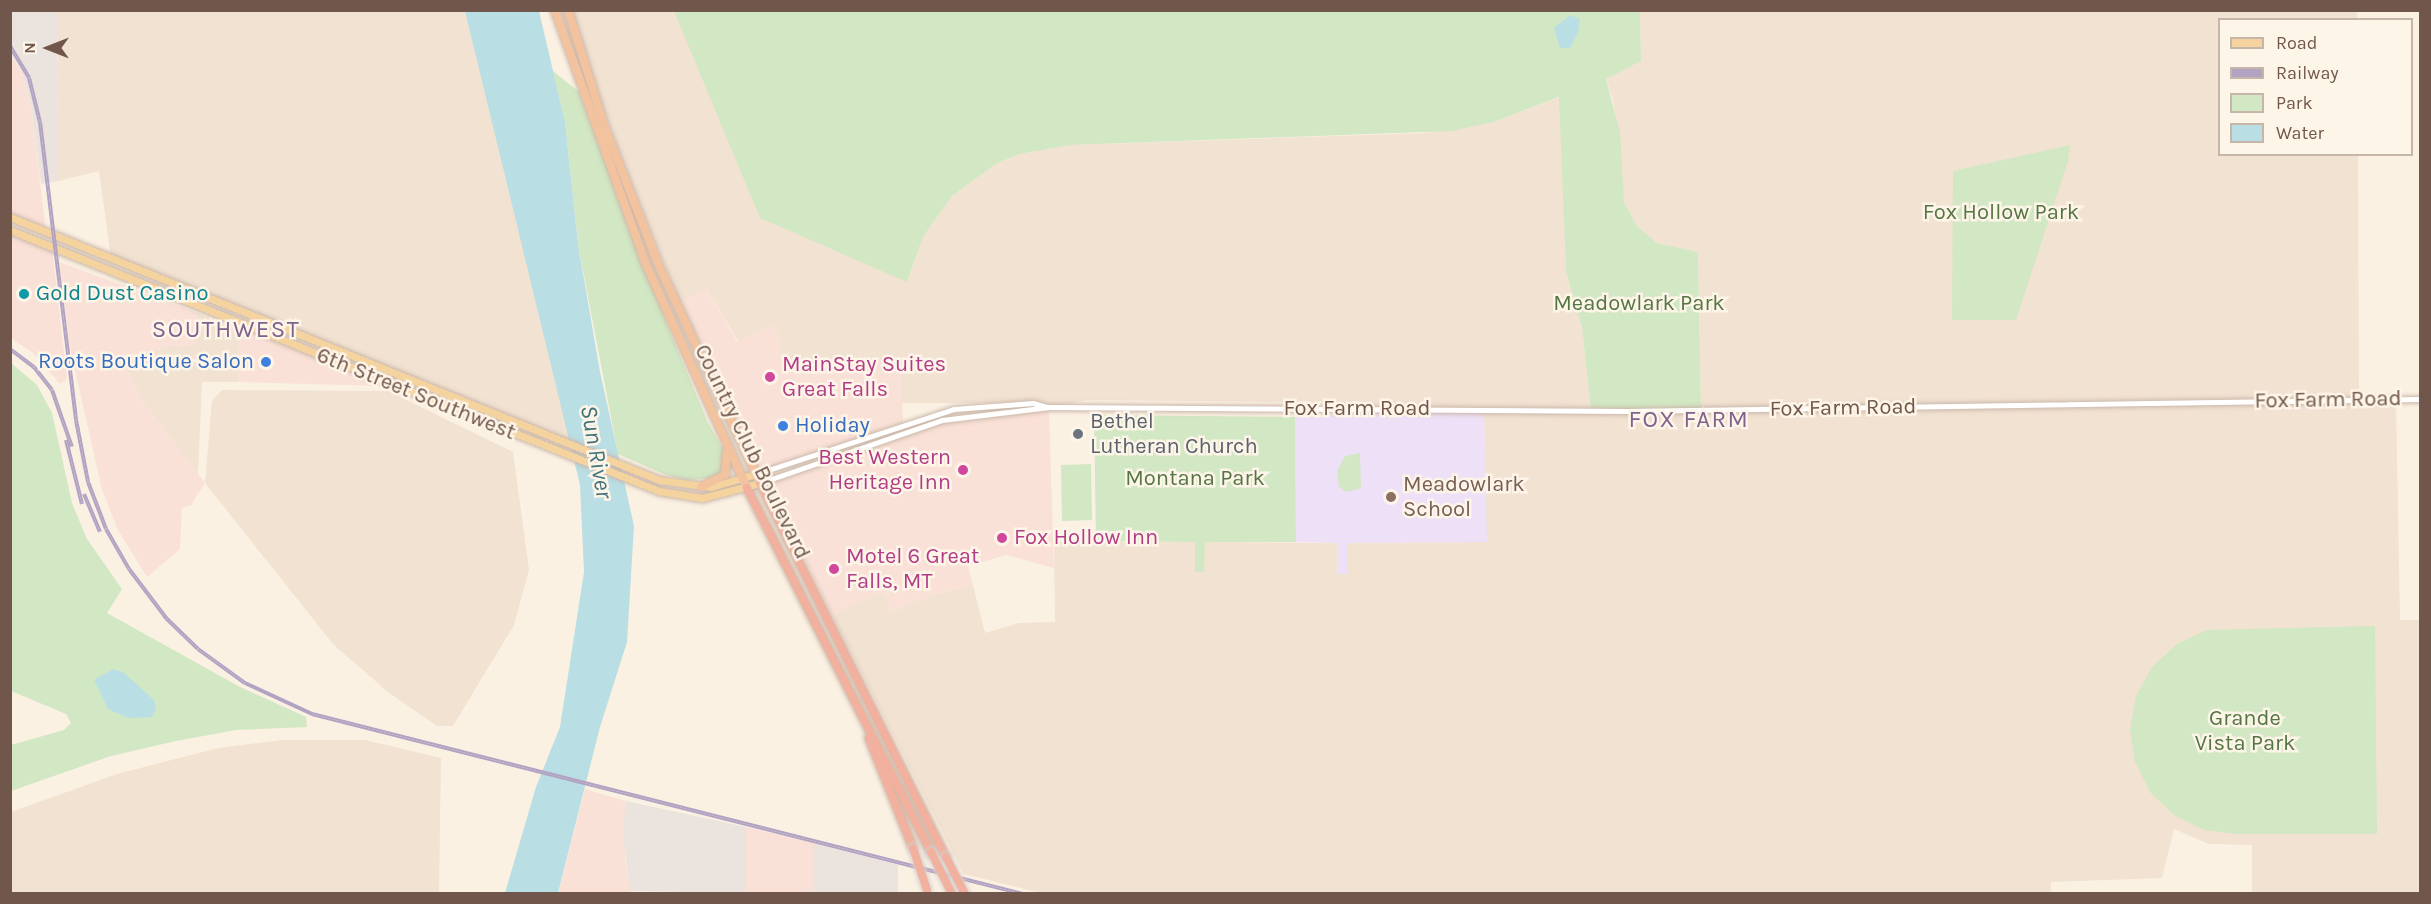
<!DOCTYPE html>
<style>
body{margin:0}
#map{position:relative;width:2431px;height:904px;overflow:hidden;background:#fbf1e3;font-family:Karla,sans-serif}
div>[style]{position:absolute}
.residential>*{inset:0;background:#f2e2d2}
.commercial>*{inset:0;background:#fae1d7}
.industrial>*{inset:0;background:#eae3de}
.education>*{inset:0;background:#eee0f7}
.green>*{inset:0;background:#d2e7c3}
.water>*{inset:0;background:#b9dee3}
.roads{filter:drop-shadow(0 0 2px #cbb8aa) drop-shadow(0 0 2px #cbb8aa)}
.tertiary>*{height:5px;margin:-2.5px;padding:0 2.5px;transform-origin:2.5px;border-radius:2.5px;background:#fff}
.primary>*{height:7px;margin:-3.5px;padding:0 3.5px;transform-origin:3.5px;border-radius:3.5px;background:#f5d39f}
.trunk>*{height:8px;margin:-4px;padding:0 4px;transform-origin:4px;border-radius:4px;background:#f3c29e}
.motorway>*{height:8px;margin:-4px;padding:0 4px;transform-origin:4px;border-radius:4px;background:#f1b19e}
.rail>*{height:4px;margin-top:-2px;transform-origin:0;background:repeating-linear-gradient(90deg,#fef5e9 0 4.5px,#b3a3c3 0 9px);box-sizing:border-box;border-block:2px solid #b3a3c3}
.bridges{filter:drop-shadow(0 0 2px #d7d0cd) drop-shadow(0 0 2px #d7d0cd)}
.motorway-bridge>*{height:8px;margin:-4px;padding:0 4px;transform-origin:4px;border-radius:4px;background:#f1b19e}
.dots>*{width:16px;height:16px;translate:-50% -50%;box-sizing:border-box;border:3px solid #fef5e9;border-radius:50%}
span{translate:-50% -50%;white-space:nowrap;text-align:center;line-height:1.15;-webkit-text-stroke:5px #fef5e9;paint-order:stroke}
.park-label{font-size:22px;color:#547643}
.culture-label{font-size:22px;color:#0d838f}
.left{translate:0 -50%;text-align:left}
.shop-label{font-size:22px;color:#366cbe}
.right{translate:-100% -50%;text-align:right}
.hotel-label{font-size:22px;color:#b23c85}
.street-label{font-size:22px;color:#71574b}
.worship-label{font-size:22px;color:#5b616d}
.education-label{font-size:22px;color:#785e54}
.neighbourhood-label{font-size:24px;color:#7e638d;letter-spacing:1.5px}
.water-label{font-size:24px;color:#43747c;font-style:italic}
.frame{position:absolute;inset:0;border:12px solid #71574b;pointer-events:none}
.legend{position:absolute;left:2218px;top:18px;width:195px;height:138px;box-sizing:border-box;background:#fef5e9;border:2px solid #c6b6aa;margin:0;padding:8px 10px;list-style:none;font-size:18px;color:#71574b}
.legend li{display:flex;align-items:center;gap:12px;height:30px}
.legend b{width:30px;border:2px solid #c6b6aa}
.north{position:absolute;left:18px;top:18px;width:60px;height:60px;-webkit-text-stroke:4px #fef5e9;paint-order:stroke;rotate:270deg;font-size:16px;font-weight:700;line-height:24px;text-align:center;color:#71574b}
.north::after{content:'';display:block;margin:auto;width:21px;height:27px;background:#71574b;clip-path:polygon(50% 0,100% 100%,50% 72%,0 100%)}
</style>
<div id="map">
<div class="residential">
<div style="clip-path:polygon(57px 11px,470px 11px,575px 444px,111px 258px,99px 171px,58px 181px)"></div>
<div style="clip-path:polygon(573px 11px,674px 11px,907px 282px,923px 237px,952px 196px,997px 163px,1020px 154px,1071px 145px,1424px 133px,1494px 122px,1560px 97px,1566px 273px,1582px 328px,1591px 411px,1701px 410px,1698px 252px,1657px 243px,1637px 226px,1624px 202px,1614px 104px,1606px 78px,1641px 61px,1640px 11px,2357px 11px,2357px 19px,2220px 20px,2220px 154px,2358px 155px,2359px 400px,2396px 401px,2400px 620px,2420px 620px,2420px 893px,2252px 893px,2252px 845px,2209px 844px,2174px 829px,2162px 878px,2051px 882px,2051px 894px,1044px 894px,964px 874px,832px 615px,878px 593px,884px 595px,892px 612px,928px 596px,973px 585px,985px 633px,1019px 623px,1055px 622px,1054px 541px,1195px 542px,1195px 572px,1204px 572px,1204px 542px,1337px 543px,1337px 573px,1346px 574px,1347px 543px,1486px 542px,1484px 411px,1365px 410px,1301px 402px,1088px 400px,1049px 407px,1033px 403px,901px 403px,901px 362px,781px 361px,778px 332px,738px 341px,707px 289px,680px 302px,626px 170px,591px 75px)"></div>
<div style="clip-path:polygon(198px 313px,239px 331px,238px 382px,202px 382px,198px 474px,146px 405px,123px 363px,169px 346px,198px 345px)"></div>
<div style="clip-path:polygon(222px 390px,388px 391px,513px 452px,529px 570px,514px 625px,453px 726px,437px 726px,388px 692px,333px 644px,205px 483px,212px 401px)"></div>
<div style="clip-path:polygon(282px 740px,365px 740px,441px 758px,439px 893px,11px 893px,11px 812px,117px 774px,218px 748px)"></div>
</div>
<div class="commercial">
<div style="clip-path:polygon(10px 54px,21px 70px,31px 105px,46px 232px,11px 217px)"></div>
<div style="clip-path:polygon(10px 230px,52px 246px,67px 379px,60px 384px,33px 353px,11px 338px)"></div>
<div style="clip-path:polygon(59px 262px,198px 313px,198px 345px,169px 346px,123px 363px,146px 405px,205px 483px,191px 505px,182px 508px,180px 549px,147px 577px,118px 530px,102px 490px,70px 348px)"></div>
<div style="clip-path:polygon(707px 289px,737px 341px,772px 325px,778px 332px,781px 361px,901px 362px,903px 423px,756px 474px,676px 304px)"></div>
<div style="clip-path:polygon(239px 331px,262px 332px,381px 379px,381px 386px,238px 382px)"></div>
<div style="clip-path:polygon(1049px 407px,1054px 568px,1006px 555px,968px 566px,973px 585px,928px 596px,892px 612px,884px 595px,878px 593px,832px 615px,767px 481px,942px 420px)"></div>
<div style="clip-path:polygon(585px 789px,626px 801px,625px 858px,631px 893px,558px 894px)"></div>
<div style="clip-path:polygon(746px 827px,813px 843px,813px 893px,746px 894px)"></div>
</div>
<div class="industrial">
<div style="clip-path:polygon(10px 11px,57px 11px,58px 181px,41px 184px,31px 105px,21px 70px,11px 54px)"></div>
<div style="clip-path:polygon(626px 801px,746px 827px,746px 893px,630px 891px,623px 834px)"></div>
<div style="clip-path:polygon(813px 843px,898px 865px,898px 893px,813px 893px)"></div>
</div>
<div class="education">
<div style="clip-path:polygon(1440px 410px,1484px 411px,1487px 542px,1347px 543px,1347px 574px,1337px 574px,1337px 543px,1296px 542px,1295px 417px)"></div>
</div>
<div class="green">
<div style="clip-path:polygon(674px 11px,1640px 11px,1641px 61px,1606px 79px,1620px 132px,1624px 202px,1637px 226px,1657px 243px,1698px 252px,1701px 410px,1591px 411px,1582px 328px,1566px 272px,1559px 97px,1494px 122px,1451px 131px,1071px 145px,1020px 154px,997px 163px,952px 196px,923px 237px,907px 282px,760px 218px)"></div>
<div style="clip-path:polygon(553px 71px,579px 92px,669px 329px,708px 423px,726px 454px,725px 469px,713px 478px,688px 480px,666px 475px,618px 454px,578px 244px,565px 122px)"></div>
<div style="clip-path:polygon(2070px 145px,2068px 161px,2016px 320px,1952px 320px,1953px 171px)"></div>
<div style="clip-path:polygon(10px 362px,37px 385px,52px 413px,72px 503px,87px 539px,122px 589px,107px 613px,240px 687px,306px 717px,307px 727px,236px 730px,176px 741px,111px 756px,11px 791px,11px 745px,64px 730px,71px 723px,66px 714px,11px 691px)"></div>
<div style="clip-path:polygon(1094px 415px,1295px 417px,1296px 542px,1205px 542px,1204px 572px,1195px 572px,1195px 542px,1096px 541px)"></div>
<div style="clip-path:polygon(1360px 453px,1361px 488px,1346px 492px,1339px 487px,1337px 471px,1345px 456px)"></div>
<div style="clip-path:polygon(1091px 464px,1092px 520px,1062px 521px,1061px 465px)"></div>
<div style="clip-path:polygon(2375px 626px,2377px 834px,2237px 834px,2204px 830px,2174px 815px,2150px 792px,2135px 762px,2130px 729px,2136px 696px,2152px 667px,2177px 644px,2207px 630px)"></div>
</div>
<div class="water">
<div style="clip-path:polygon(465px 11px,539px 11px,565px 122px,578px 244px,600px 372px,634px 526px,627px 642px,600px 727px,558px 893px,505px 893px,536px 787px,560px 727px,584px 572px,580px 485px)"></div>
<div style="clip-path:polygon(1570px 15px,1580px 19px,1578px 33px,1570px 48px,1560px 48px,1554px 28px)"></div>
<div style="clip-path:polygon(113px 669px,123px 672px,154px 700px,156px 708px,152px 717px,128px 718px,108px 709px,94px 680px)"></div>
</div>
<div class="roads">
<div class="tertiary">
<div style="left:756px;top:474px;width:208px;rotate:-18.2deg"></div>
<div style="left:954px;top:409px;width:79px;rotate:-4.3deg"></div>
<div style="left:1033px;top:403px;width:15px;rotate:16deg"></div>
<div style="left:760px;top:483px;width:193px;rotate:-19.1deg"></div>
<div style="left:942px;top:420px;width:108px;rotate:-6.9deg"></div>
<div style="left:1049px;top:407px;width:578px;rotate:0.4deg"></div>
<div style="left:1627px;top:411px;width:793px;rotate:-0.87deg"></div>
</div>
<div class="primary">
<div style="left:10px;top:217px;width:700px;rotate:22.06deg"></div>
<div style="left:659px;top:480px;width:52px;rotate:7.7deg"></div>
<div style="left:711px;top:487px;width:47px;rotate:-16.1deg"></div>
<div style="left:10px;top:230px;width:700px;rotate:21.91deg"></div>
<div style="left:659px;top:491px;width:44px;rotate:9.2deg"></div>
<div style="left:702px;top:498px;width:60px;rotate:-14.5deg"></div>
</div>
<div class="trunk">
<div style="left:555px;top:10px;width:268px;rotate:70.3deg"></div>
<div style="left:645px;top:262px;width:248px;rotate:65.7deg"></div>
<div style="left:568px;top:10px;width:124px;rotate:72.6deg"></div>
<div style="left:605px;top:128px;width:148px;rotate:68.6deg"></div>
<div style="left:659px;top:266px;width:239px;rotate:65deg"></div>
<div style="left:701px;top:487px;width:27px;rotate:-27deg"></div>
<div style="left:725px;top:475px;width:23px;rotate:-85deg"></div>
</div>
<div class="motorway">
<div style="left:760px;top:483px;width:418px;rotate:63.6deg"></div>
<div style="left:747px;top:488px;width:408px;rotate:63.2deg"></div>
<div style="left:869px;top:738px;width:118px;rotate:68.2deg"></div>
</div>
</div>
<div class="rail">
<div style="left:10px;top:46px;width:37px;rotate:59deg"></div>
<div style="left:29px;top:78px;width:45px;rotate:76deg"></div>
<div style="left:40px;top:122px;width:300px;rotate:83.1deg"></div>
<div style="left:76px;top:420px;width:63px;rotate:79deg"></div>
<div style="left:88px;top:482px;width:50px;rotate:69deg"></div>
<div style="left:106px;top:529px;width:46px;rotate:60.1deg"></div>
<div style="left:129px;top:569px;width:63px;rotate:52.8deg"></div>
<div style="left:167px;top:619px;width:43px;rotate:44.1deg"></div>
<div style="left:198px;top:649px;width:58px;rotate:35.9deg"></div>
<div style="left:245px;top:683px;width:74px;rotate:24.8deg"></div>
<div style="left:312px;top:714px;width:733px;rotate:14.21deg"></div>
<div style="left:10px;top:349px;width:30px;rotate:37deg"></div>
<div style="left:34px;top:367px;width:29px;rotate:52deg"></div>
<div style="left:52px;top:390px;width:60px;rotate:70.7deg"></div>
<div style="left:66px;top:440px;width:66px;rotate:76deg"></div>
<div style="left:84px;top:494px;width:41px;rotate:67.2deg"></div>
</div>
<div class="bridges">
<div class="motorway-bridge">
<div style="left:913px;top:848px;width:44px;rotate:71.6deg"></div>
<div style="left:931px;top:852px;width:47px;rotate:63.4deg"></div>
<div style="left:946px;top:857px;width:42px;rotate:62.8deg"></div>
</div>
</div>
<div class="dots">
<div style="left:24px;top:294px;background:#0f9aa8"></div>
<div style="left:266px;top:362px;background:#3f7fe0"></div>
<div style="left:770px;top:377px;background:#d1479c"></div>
<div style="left:783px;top:426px;background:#3f7fe0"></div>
<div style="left:1078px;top:434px;background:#6b7280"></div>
<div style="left:963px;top:470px;background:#d1479c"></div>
<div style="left:1391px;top:497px;background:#8d6e63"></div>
<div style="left:1002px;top:538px;background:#d1479c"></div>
<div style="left:834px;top:569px;background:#d1479c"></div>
</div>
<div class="park-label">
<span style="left:2001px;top:213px">Fox Hollow Park</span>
<span style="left:1639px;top:304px">Meadowlark Park</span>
<span style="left:1195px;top:479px">Montana Park</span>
<span style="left:2245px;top:731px">Grande<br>Vista Park</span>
</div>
<div class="culture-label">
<span class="left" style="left:36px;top:294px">Gold Dust Casino</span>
</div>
<div class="shop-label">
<span class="right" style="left:254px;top:362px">Roots Boutique Salon</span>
<span class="left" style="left:795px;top:426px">Holiday</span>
</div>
<div class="hotel-label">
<span class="left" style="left:782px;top:377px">MainStay Suites<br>Great Falls</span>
<span class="right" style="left:951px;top:470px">Best Western<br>Heritage Inn</span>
<span class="left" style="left:1014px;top:538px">Fox Hollow Inn</span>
<span class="left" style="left:846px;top:569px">Motel 6 Great<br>Falls, MT</span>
</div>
<div class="street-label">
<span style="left:416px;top:394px;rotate:22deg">6th Street Southwest</span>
<span style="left:2328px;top:400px;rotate:-1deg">Fox Farm Road</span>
<span style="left:1843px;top:408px;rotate:-1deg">Fox Farm Road</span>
<span style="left:1357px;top:409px">Fox Farm Road</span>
<span style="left:752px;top:452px;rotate:64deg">Country Club Boulevard</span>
</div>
<div class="worship-label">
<span class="left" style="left:1090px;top:434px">Bethel<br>Lutheran Church</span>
</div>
<div class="education-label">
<span class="left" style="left:1403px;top:497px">Meadowlark<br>School</span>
</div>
<div class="neighbourhood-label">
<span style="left:226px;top:330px">SOUTHWEST</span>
<span style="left:1689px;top:420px">FOX FARM</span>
</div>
<div class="water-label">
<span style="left:596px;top:452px;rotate:80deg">Sun River</span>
</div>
<div class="frame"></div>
<ul class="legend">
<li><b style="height:8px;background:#f5d39f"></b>Road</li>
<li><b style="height:8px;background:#b3a3c3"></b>Railway</li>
<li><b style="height:16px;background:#d2e7c3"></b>Park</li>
<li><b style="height:16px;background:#b9dee3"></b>Water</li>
</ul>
<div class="north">N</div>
</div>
